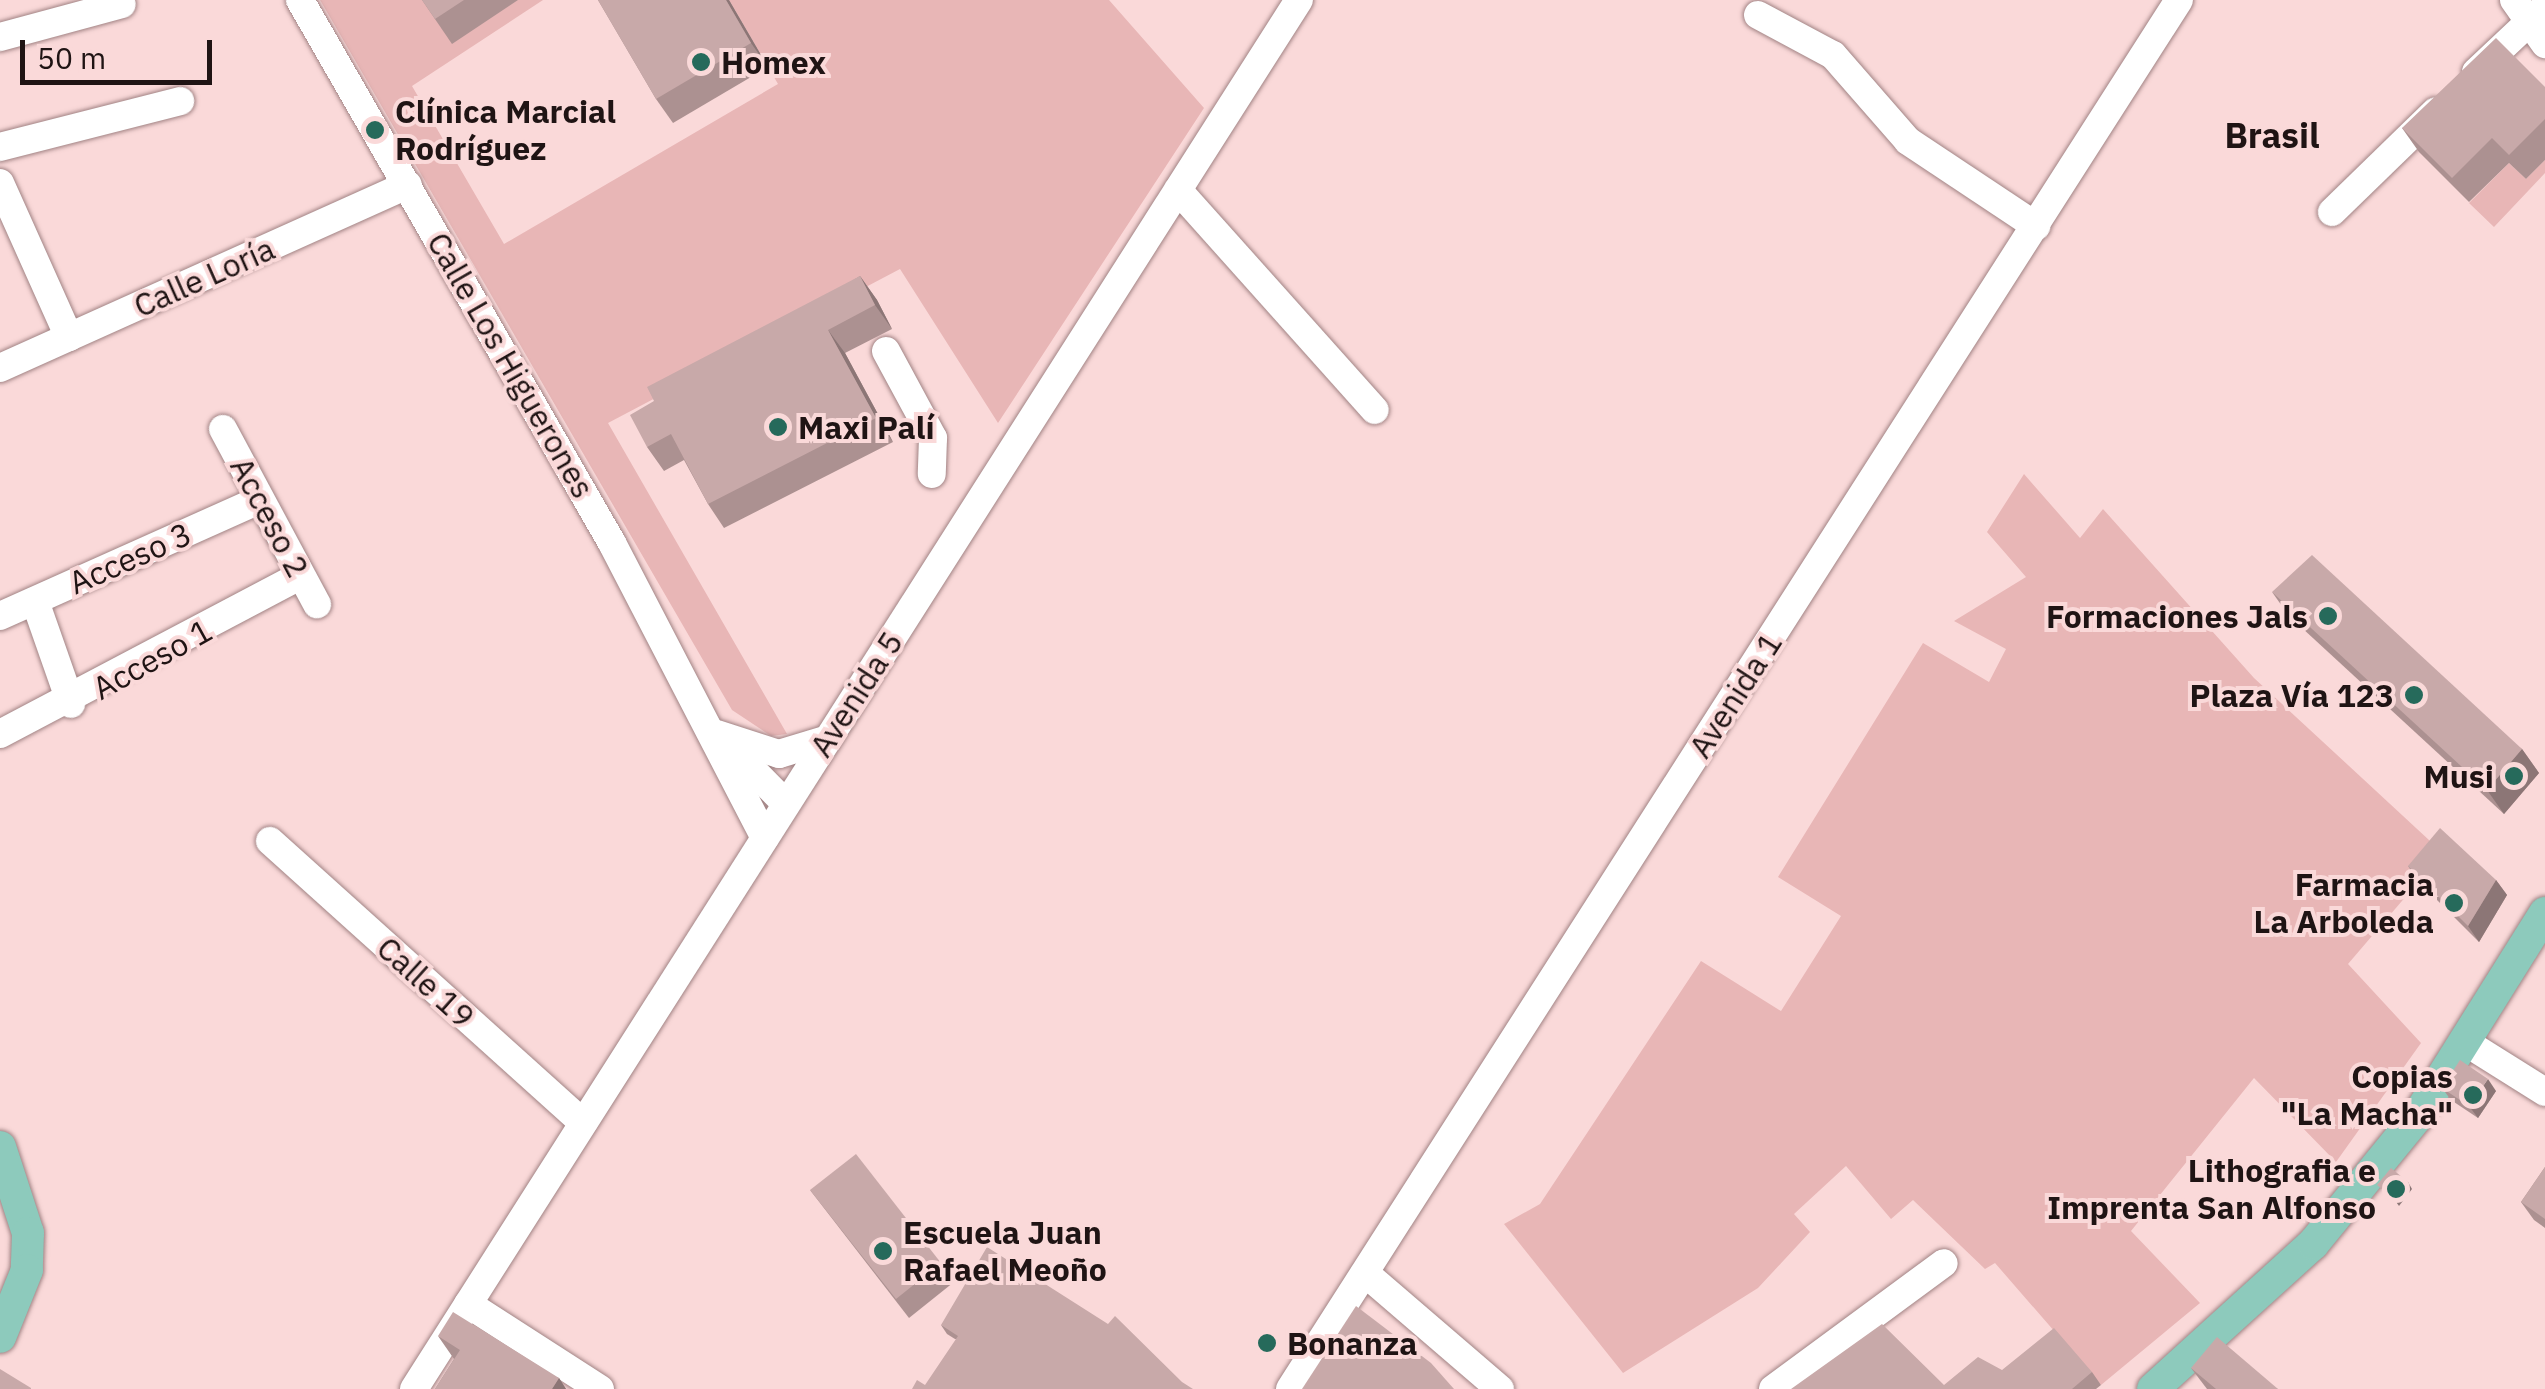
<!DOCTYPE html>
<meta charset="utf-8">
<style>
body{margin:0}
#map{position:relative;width:2545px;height:1389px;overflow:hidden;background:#fad9d9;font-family:"IBM Plex Sans",sans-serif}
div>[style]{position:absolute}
.green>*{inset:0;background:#e8b6b6}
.roads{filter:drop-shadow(0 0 2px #a18384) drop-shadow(0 0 2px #a18384)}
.minor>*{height:28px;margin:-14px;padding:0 14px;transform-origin:14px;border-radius:14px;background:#fff}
.major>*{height:32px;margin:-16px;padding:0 16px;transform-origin:16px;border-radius:16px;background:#8dcabc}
.wall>*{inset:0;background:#ac9191}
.shaded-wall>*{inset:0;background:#8c7676}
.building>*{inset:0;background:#c8a9a9}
.dots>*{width:28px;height:28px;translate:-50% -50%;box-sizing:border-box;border:5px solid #fad9d9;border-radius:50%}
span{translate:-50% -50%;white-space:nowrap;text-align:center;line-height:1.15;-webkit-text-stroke:8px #fad9d9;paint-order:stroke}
.poi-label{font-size:32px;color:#1f1414;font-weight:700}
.left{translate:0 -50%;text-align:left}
.right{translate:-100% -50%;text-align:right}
.street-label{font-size:32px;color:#1f1414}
.neighbourhood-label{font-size:35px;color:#1f1414;font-weight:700}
.scale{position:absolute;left:20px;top:40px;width:192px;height:45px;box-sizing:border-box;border:5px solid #1f1414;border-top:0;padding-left:12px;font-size:30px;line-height:35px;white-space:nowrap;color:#1f1414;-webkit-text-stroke:8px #fad9d9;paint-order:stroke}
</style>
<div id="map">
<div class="green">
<div style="clip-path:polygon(320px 0,543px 0,412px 86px,504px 244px,778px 84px,729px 0,1109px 0,1204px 108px,998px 423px,900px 269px,608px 423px,787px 734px,771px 736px,732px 710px)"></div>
<div style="clip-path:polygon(2545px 160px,2545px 173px,2494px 227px,2469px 203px,2509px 163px,2526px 179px)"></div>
<div style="clip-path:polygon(2024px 474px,2080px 538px,2103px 509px,2254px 678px,2443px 853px,2348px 964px,2421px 1043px,2336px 1162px,2254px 1078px,2131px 1231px,2200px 1303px,2101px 1385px,1995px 1263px,1985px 1269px,1913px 1200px,1891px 1219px,1846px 1166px,1794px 1214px,1810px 1232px,1758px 1288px,1623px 1373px,1504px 1224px,1540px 1204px,1701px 961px,1781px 1011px,1841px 916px,1778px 877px,1923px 643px,1989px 682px,2006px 649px,1954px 621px,2026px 577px,1987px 532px)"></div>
</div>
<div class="roads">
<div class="minor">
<div style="left:300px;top:0;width:626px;rotate:60.12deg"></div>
<div style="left:612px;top:543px;width:332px;rotate:62.6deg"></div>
<div style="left:2514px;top:0;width:54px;rotate:54.8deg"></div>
<div style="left:1758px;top:15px;width:85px;rotate:28.1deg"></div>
<div style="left:1833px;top:55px;width:114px;rotate:48.9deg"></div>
<div style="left:1908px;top:141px;width:154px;rotate:33.6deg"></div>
<div style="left:0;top:37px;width:126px;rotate:-15.1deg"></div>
<div style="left:2476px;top:72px;width:95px;rotate:-43.3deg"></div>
<div style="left:0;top:147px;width:186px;rotate:-14.3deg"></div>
<div style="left:0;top:183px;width:169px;rotate:65.9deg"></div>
<div style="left:1178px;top:190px;width:295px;rotate:48.2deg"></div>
<div style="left:2332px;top:212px;width:144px;rotate:-44.2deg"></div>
<div style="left:886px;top:351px;width:99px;rotate:61.6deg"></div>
<div style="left:933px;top:438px;width:36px;rotate:92deg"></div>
<div style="left:0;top:368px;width:447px;rotate:-24.2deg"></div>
<div style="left:223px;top:429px;width:199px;rotate:61.8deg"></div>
<div style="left:35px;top:601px;width:109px;rotate:70.7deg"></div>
<div style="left:0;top:616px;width:284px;rotate:-24.1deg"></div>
<div style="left:0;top:734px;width:340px;rotate:-27.8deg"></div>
<div style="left:717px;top:734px;width:65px;rotate:17.9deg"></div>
<div style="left:779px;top:754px;width:51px;rotate:-17deg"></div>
<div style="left:732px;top:749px;width:77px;rotate:45.5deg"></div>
<div style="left:270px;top:841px;width:421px;rotate:42deg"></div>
<div style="left:2467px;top:1043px;width:92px;rotate:32.1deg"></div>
<div style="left:1365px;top:1273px;width:178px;rotate:40.7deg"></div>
<div style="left:468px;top:1304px;width:157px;rotate:32.8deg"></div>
<div style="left:414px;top:1389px;width:1647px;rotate:-57.5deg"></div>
<div style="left:1290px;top:1389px;width:1649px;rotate:-57.38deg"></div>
<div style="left:1773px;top:1389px;width:212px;rotate:-36.4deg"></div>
</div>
<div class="major">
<div style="left:0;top:1147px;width:90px;rotate:72deg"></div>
<div style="left:28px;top:1233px;width:37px;rotate:92deg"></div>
<div style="left:27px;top:1270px;width:72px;rotate:111.9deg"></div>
<div style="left:2153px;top:1389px;width:216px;rotate:-42.2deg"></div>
<div style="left:2313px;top:1244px;width:164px;rotate:-50.7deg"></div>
<div style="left:2417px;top:1117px;width:241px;rotate:-57.9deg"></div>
</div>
</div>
<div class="wall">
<div style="clip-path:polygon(422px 0,518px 0,452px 44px)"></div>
<div style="clip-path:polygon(598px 0,729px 0,768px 67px,673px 123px,656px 99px)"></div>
<div style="clip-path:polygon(2545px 87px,2545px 160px,2526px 179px,2509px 163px,2469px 202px,2419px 152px,2402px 128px)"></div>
<div style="clip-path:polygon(860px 276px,877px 300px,892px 329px,845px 353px,893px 442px,724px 528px,708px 504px,684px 460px,664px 471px,647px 447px,654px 401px)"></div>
<div style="clip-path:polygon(2272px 592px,2522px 749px,2539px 773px,2504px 814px,2289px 616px)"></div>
<div style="clip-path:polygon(2408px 866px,2496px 880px,2507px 895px,2479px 942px,2418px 881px)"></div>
<div style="clip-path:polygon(2442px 1088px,2496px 1091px,2478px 1118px,2451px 1100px)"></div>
<div style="clip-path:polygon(2545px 1167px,2545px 1228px,2534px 1220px,2521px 1202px)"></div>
<div style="clip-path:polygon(810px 1190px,941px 1263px,954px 1282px,909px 1318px)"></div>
<div style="clip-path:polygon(941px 1325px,1182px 1382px,955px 1339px,947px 1334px)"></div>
<div style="clip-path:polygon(438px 1336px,559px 1378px,566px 1389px,435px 1389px,454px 1359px)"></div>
<div style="clip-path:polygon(2191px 1368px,2278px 1389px,2207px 1389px)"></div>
<div style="clip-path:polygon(2092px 1372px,2101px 1385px,2096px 1389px,1791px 1389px,1944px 1385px)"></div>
</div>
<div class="shaded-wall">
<div style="clip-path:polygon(726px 0,729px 0,768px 67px,751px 43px)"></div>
<div style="clip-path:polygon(860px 276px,877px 300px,892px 329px,875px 305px)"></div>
<div style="clip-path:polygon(828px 330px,845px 353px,893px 442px,876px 418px)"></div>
<div style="clip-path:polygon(2522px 749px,2539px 773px,2504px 814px,2487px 790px)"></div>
<div style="clip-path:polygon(2496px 880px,2507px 895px,2479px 942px,2468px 926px)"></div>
<div style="clip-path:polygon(2488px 1079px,2496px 1091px,2478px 1118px,2469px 1106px)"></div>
<div style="clip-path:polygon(2408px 1182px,2412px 1189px,2399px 1206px,2394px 1199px)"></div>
<div style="clip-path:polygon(559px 1378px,566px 1389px,552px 1389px)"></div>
</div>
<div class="building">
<div style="clip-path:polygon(422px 0,464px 0,435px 19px)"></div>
<div style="clip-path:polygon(598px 0,726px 0,751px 43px,656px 99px)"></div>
<div style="clip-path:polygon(2496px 38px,2545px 87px,2545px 119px,2509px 155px,2492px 138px,2452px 178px,2402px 128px)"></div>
<div style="clip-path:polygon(860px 276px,875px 305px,828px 330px,876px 418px,708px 504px,671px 434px,647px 447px,630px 415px,654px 401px,647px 387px)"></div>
<div style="clip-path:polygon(2312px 555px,2522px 749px,2487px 790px,2272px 592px)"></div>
<div style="clip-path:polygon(2440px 828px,2496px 880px,2468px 926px,2408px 866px)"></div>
<div style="clip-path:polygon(2460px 1060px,2488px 1079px,2469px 1106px,2442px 1088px)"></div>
<div style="clip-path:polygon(856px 1154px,941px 1263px,896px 1299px,810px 1190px)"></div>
<div style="clip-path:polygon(2545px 1167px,2545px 1219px,2521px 1202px)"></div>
<div style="clip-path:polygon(2391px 1168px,2408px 1182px,2394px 1199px,2377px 1185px)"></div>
<div style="clip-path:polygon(987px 1247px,1108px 1324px,1115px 1316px,1182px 1382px,1193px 1389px,912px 1389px,917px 1380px,925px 1385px,958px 1336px,941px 1325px)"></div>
<div style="clip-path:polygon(1356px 1306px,1431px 1363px,1454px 1389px,1302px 1389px)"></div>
<div style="clip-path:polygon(453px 1312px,559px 1378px,552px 1389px,435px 1389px,460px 1350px,438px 1336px)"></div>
<div style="clip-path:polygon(1882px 1324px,1944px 1385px,1978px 1357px,2002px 1370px,2054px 1328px,2092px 1372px,2072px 1389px,1791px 1389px)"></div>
<div style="clip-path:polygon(2217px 1337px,2278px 1389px,2216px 1389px,2191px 1368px)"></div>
<div style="clip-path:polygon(0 1369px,31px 1388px,31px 1389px,0 1389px)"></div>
</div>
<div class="dots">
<div style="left:701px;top:62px;background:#266a5b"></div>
<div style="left:375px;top:130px;background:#266a5b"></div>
<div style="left:778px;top:427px;background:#266a5b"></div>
<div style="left:2328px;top:616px;background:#266a5b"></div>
<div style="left:2414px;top:695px;background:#266a5b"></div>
<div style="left:2514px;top:776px;background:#266a5b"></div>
<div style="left:2454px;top:903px;background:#266a5b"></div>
<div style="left:2473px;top:1095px;background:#266a5b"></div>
<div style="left:2396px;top:1189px;background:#266a5b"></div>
<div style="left:883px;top:1251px;background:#266a5b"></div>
<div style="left:1267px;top:1343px;background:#266a5b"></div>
</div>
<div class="poi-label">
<span class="left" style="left:721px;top:62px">Homex</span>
<span class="left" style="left:395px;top:130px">Clínica Marcial<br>Rodríguez</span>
<span class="left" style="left:798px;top:427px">Maxi Palí</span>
<span class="right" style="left:2308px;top:616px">Formaciones Jals</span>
<span class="right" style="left:2394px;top:695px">Plaza Vía 123</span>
<span class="right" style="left:2494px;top:776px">Musi</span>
<span class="right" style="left:2434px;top:903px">Farmacia<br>La Arboleda</span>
<span class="right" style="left:2453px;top:1095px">Copias<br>"La Macha"</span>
<span class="right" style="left:2376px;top:1189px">Lithografia e<br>Imprenta San Alfonso</span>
<span class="left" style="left:903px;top:1251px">Escuela Juan<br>Rafael Meoño</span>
<span class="left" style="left:1287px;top:1343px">Bonanza</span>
</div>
<div class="street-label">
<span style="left:204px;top:277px;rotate:-24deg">Calle Loría</span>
<span style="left:511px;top:365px;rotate:60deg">Calle Los Higuerones</span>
<span style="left:270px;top:517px;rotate:62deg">Acceso 2</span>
<span style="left:130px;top:558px;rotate:-24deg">Acceso 3</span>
<span style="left:152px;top:659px;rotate:-29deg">Acceso 1</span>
<span style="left:856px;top:694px;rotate:-57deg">Avenida 5</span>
<span style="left:1735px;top:695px;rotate:-57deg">Avenida 1</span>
<span style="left:426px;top:982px;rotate:42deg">Calle 19</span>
</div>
<div class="neighbourhood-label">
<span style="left:2272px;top:135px">Brasil</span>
</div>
<div class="scale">50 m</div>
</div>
